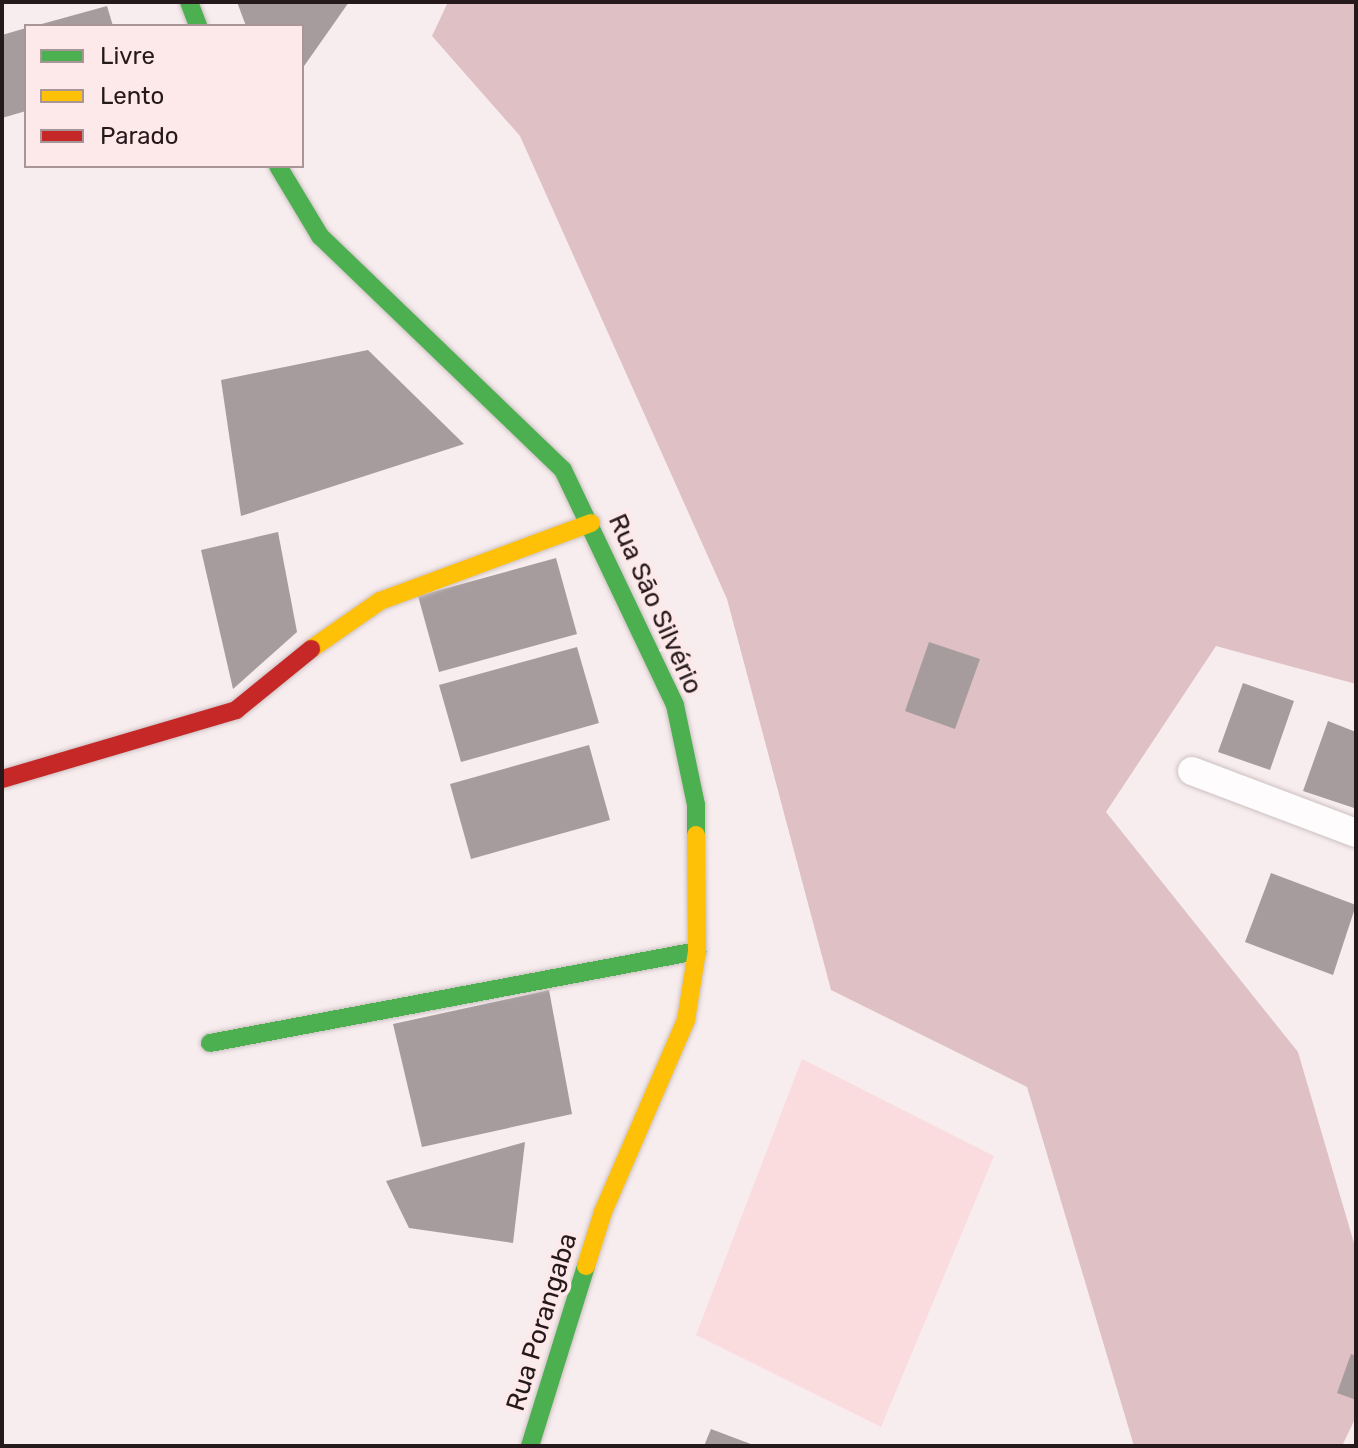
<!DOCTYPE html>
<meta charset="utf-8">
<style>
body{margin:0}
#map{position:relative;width:1358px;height:1448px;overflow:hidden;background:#f8edee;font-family:Rubik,sans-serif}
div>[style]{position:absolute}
.green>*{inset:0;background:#fadbde}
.forest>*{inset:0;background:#dfc0c4}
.building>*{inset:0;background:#a79c9d}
.roads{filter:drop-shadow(0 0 2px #cbc0c1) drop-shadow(0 0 2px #cbc0c1)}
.lane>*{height:28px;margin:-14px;padding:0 14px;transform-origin:14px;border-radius:14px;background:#fefcfc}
.fast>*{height:18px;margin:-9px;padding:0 9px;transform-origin:9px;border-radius:9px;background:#4caf50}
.slow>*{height:18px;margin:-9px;padding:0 9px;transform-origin:9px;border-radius:9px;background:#ffc107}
.jam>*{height:18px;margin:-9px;padding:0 9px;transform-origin:9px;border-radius:9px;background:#c62828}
span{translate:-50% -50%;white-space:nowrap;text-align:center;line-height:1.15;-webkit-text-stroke:8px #fde8ea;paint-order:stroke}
.street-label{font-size:26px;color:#25191b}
.frame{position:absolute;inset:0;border:4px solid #25191b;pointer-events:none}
.legend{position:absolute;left:24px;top:24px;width:280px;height:144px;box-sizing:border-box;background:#fde8ea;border:2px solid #a79597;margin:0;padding:10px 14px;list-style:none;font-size:24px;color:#25191b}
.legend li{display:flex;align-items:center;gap:16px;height:40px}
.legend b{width:40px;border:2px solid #a79597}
</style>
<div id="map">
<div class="green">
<div style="clip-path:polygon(802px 1059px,994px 1156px,881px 1427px,696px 1335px)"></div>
</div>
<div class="forest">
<div style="clip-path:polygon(448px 2px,1356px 2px,1356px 684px,1216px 646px,1106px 812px,1298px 1052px,1356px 1250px,1356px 1417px,1342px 1446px,1134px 1446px,1027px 1087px,831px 990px,727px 599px,520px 136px,432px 36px)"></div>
</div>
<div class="building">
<div style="clip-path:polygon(237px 2px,349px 2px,302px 69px,302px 26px,246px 26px)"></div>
<div style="clip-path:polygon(107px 6px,113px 26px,38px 26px,38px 25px)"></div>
<div style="clip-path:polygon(26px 28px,26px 111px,2px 118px,2px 35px)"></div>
<div style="clip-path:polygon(368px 350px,464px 444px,241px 516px,221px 380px)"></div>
<div style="clip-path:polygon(278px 532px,297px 632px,233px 689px,201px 550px)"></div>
<div style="clip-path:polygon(556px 558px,577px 634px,439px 672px,418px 596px)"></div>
<div style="clip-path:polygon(929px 642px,980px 659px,955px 729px,905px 711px)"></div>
<div style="clip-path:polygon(577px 647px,599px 723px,461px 762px,439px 685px)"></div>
<div style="clip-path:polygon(1243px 683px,1294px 701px,1270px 770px,1218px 752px)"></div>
<div style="clip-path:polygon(1328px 721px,1356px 732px,1354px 808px,1303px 791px)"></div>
<div style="clip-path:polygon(589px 745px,610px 820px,471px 859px,450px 784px)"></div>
<div style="clip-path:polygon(1271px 873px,1356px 905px,1333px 975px,1245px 942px)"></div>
<div style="clip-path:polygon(549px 990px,572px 1114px,422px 1147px,393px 1024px)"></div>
<div style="clip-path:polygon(525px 1142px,513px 1243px,409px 1228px,386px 1181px)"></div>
<div style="clip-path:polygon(1351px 1354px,1356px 1356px,1356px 1400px,1337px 1393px)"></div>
<div style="clip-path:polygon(711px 1429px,756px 1446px,704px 1446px)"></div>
</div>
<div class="roads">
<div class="lane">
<div style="left:1192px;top:771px;width:175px;rotate:20.7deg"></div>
</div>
<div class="fast">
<div style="left:189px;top:2px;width:26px;rotate:69deg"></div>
<div style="left:278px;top:166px;width:82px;rotate:59deg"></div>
<div style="left:320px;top:236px;width:337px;rotate:43.9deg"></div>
<div style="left:563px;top:470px;width:260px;rotate:64.5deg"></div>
<div style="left:675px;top:705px;width:102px;rotate:78.1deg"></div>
<div style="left:696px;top:805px;width:30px;rotate:90deg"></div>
<div style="left:210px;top:1043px;width:496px;rotate:-10.7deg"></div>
<div style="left:530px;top:1446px;width:189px;rotate:-72.7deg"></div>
</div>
<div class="slow">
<div style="left:311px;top:649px;width:84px;rotate:-34.8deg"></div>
<div style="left:380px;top:601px;width:225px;rotate:-20.3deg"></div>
<div style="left:586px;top:1266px;width:57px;rotate:-72.5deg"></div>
<div style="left:603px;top:1212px;width:209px;rotate:-66.6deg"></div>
<div style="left:686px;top:1020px;width:70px;rotate:-80.9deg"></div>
<div style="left:697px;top:951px;width:116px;rotate:-90.5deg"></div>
</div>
<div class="jam">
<div style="left:2px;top:779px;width:244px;rotate:-16.4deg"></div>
<div style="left:236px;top:710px;width:97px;rotate:-39.1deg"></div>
</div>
</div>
<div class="street-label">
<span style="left:655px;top:604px;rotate:66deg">Rua São Silvério</span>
<span style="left:542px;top:1322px;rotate:-73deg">Rua Porangaba</span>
</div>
<div class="frame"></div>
<ul class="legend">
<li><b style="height:10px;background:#4caf50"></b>Livre</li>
<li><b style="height:10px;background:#ffc107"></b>Lento</li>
<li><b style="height:10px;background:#c62828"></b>Parado</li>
</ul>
</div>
